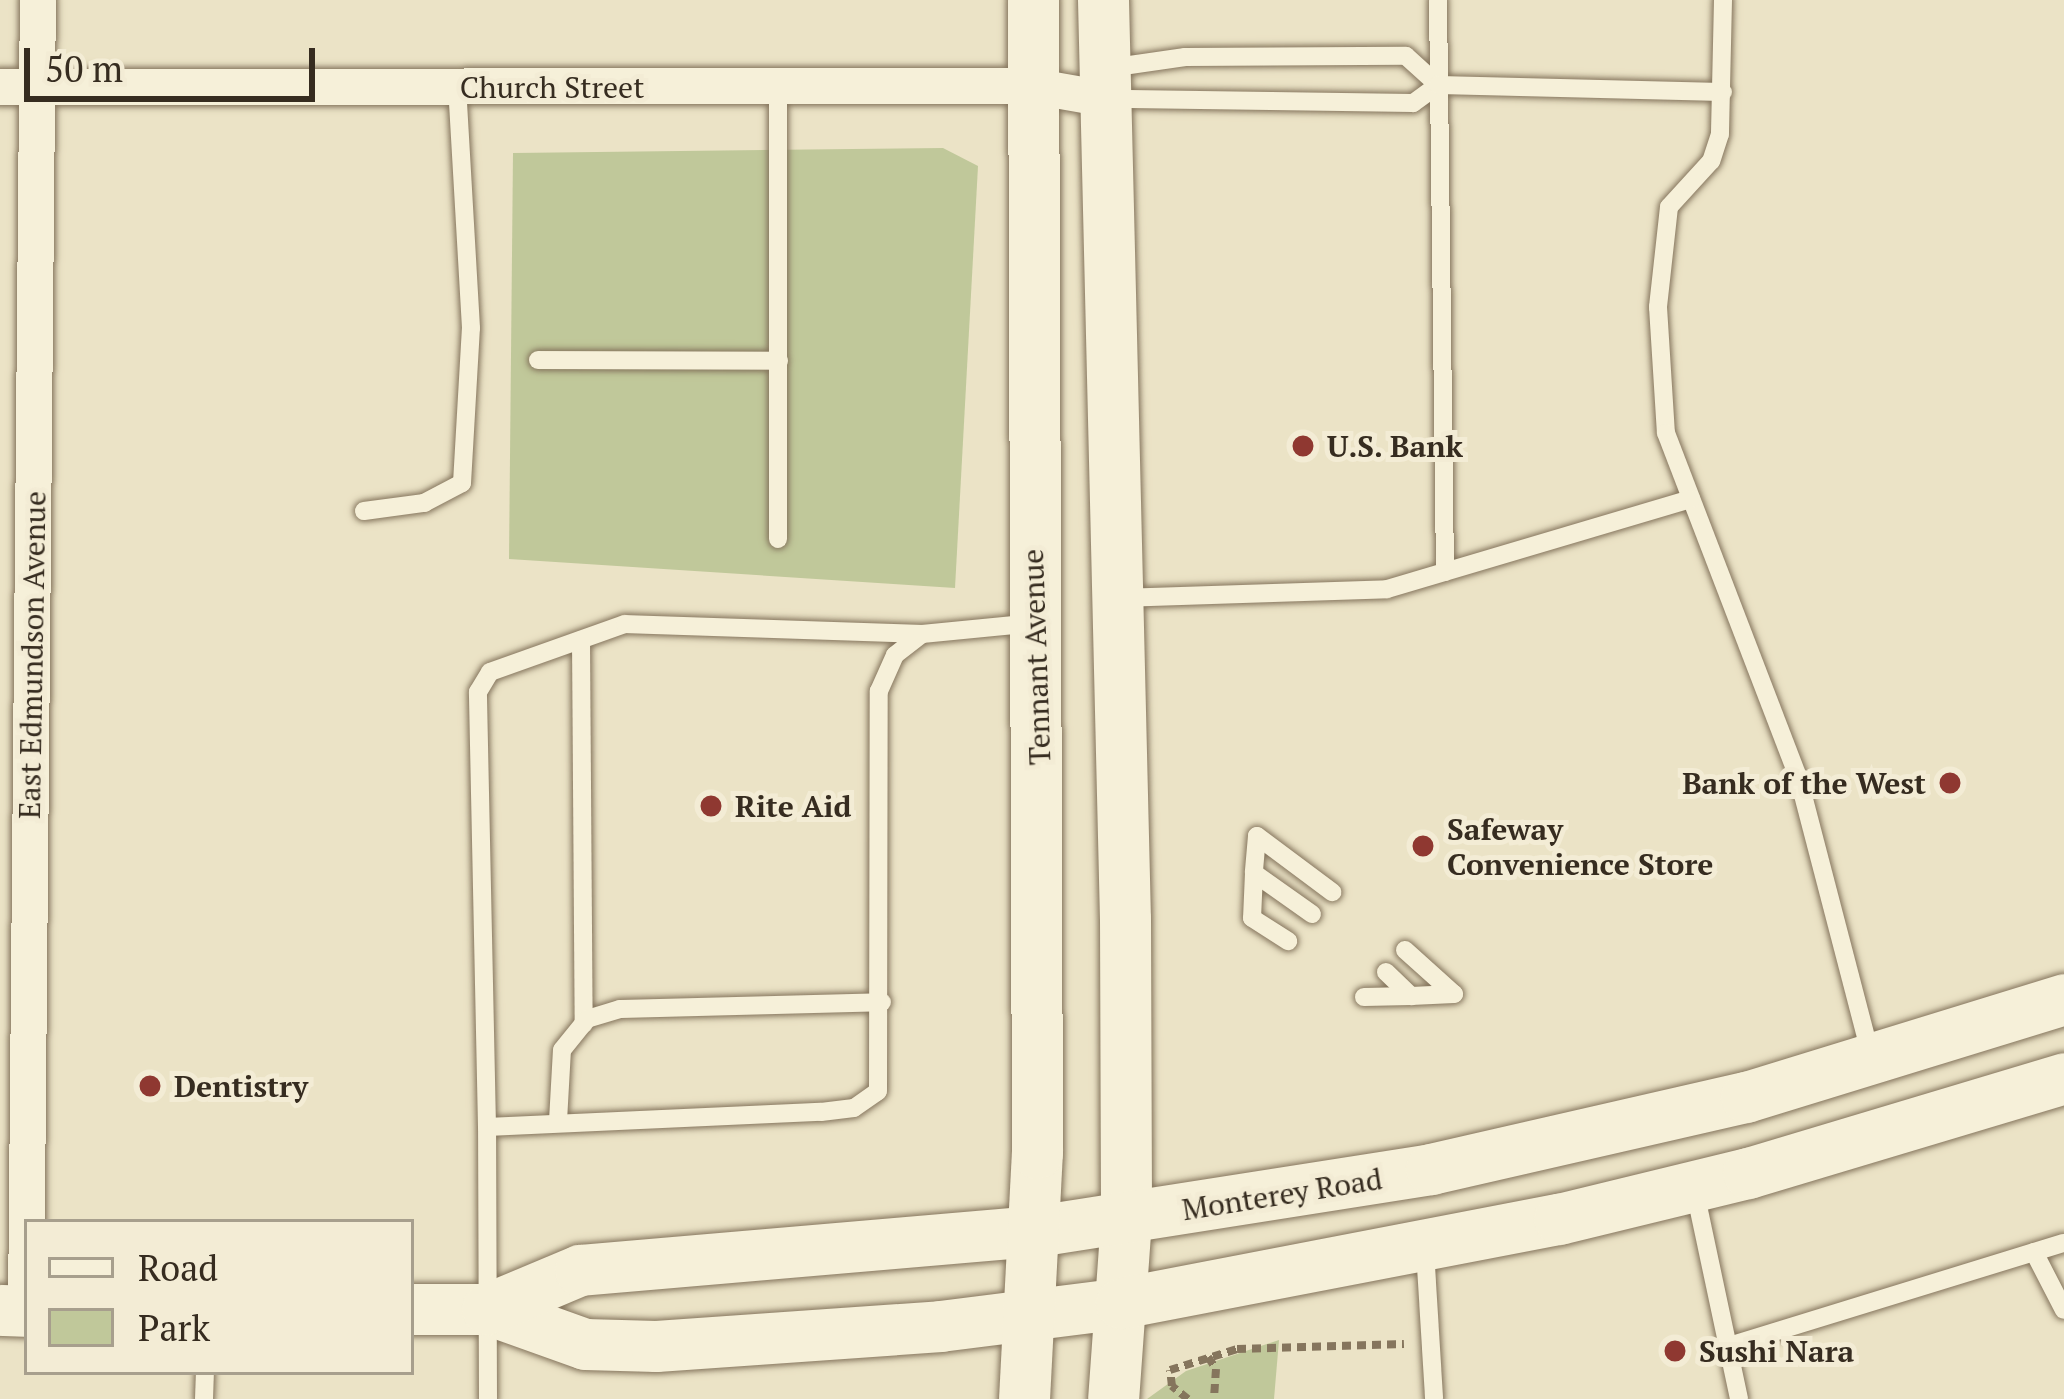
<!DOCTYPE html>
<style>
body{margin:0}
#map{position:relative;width:2064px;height:1399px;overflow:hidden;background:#ebe3c6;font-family:"PT Serif",serif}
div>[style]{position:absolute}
.green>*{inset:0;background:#c0c89a}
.path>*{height:8px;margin-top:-4px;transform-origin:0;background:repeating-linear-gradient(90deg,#85755d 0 9px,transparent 0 15px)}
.roads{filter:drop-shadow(0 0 3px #85755d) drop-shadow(0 0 3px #85755d)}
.lane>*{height:18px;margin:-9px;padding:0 9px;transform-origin:9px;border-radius:9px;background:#f6f0d9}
.street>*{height:36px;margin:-18px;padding:0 18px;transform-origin:18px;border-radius:18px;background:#f6f0d9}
.secondary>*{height:51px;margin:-25.5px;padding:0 25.5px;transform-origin:25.5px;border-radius:25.5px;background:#f6f0d9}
.dots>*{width:33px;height:33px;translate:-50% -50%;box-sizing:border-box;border:6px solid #f3ecd5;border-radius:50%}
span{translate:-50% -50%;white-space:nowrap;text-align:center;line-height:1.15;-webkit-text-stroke:10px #f3ecd5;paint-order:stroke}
.street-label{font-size:30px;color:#362c20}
.poi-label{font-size:30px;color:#362c20;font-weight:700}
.left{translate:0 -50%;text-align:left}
.right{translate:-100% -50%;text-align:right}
.legend{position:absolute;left:24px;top:1219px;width:390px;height:156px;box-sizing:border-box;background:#f3ecd5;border:3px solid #a79f8d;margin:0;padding:15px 21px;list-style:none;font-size:36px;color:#362c20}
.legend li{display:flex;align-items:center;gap:24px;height:60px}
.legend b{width:60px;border:3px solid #a79f8d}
.scale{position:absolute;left:24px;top:48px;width:291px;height:54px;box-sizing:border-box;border:6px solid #362c20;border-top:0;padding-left:15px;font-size:36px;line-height:42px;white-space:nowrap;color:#362c20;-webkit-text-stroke:9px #f3ecd5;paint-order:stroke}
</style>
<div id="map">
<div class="green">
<div style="clip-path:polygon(943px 148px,978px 166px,955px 588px,509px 559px,513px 153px)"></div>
<div style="clip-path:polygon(1279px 1340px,1274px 1399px,1147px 1399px,1186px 1371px)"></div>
</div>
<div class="path">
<div style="left:1208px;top:1357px;width:14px;rotate:56deg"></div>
<div style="left:1216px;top:1369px;width:30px;rotate:94deg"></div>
<div style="left:1188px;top:1399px;width:21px;rotate:-141deg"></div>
<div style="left:1172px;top:1386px;width:16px;rotate:-97deg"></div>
<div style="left:1170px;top:1370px;width:70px;rotate:-17.4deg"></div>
<div style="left:1237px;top:1349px;width:167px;rotate:-1.7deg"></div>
</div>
<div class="roads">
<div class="lane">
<div style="left:1438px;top:0;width:572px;rotate:89.3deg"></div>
<div style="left:1723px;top:0;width:134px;rotate:91.3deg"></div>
<div style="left:1720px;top:134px;width:28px;rotate:108deg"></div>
<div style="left:1711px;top:161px;width:62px;rotate:132.4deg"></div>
<div style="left:1669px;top:207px;width:101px;rotate:96.3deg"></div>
<div style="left:1658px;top:307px;width:126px;rotate:86.4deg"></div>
<div style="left:1666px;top:433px;width:368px;rotate:69deg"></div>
<div style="left:1798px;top:776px;width:286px;rotate:75.4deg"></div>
<div style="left:1109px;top:68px;width:77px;rotate:-8.2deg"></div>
<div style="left:1185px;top:57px;width:221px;rotate:-0.3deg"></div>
<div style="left:1406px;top:56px;width:43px;rotate:42.2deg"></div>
<div style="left:1438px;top:85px;width:31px;rotate:144deg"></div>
<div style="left:1413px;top:103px;width:302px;rotate:-179.2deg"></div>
<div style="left:1438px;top:85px;width:285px;rotate:1.4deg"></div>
<div style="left:538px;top:360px;width:241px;rotate:0.2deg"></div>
<div style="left:364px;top:511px;width:61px;rotate:-7.6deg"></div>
<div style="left:424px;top:503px;width:43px;rotate:-27.8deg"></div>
<div style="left:462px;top:483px;width:155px;rotate:-86.7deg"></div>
<div style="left:471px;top:328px;width:241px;rotate:-93.3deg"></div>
<div style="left:778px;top:539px;width:452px;rotate:-90deg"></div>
<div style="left:1121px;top:598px;width:266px;rotate:-1.9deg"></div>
<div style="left:1387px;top:589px;width:317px;rotate:-16.5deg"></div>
<div style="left:581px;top:640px;width:384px;rotate:89.6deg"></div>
<div style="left:1257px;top:836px;width:37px;rotate:95deg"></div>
<div style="left:1254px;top:873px;width:71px;rotate:35.3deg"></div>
<div style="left:1257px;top:836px;width:94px;rotate:36.7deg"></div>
<div style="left:1254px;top:873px;width:45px;rotate:92.5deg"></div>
<div style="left:1252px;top:918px;width:43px;rotate:32.6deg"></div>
<div style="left:1405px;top:950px;width:66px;rotate:41.9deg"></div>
<div style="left:1386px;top:972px;width:35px;rotate:44deg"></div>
<div style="left:1411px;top:996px;width:43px;rotate:-2.7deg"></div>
<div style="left:1364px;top:997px;width:47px;rotate:-1.2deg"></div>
<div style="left:558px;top:1121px;width:71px;rotate:-86.8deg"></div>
<div style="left:562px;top:1050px;width:40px;rotate:-51deg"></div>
<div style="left:587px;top:1019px;width:34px;rotate:-17deg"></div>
<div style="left:620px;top:1009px;width:262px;rotate:-1.5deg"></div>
<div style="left:487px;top:1127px;width:435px;rotate:-91.2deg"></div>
<div style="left:478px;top:692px;width:23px;rotate:-59deg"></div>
<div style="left:490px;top:672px;width:143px;rotate:-19.6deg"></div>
<div style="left:625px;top:624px;width:297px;rotate:1.9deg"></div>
<div style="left:1694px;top:1187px;width:217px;rotate:78deg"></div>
<div style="left:1425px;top:1250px;width:149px;rotate:86.5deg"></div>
<div style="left:2034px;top:1252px;width:65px;rotate:62.7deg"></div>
<div style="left:1732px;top:1345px;width:347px;rotate:-17.1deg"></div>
<div style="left:204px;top:1399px;width:27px;rotate:-88deg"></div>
<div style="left:488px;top:1399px;width:272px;rotate:-90.2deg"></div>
<div style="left:487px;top:1127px;width:334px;rotate:-2.6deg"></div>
<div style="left:821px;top:1112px;width:33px;rotate:-7deg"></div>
<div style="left:854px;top:1108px;width:29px;rotate:-35deg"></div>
<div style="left:878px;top:1091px;width:400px;rotate:-89.9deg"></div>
<div style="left:879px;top:691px;width:39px;rotate:-66deg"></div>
<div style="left:895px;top:655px;width:34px;rotate:-38deg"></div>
<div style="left:922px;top:634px;width:113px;rotate:-5.6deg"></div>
</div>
<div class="street">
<div style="left:0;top:87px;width:1032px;rotate:-0.06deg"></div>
<div style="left:1032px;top:86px;width:69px;rotate:10deg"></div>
<div style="left:26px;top:1311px;width:1311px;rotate:-89.48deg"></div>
</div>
<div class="secondary">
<div style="left:1103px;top:0;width:919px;rotate:88.63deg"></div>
<div style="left:1125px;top:919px;width:300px;rotate:89.8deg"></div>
<div style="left:1126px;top:1219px;width:180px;rotate:94.1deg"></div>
<div style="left:411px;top:1309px;width:76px"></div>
<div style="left:487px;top:1309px;width:104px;rotate:19.7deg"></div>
<div style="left:585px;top:1344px;width:71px;rotate:1.6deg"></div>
<div style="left:656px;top:1346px;width:285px;rotate:-4deg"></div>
<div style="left:940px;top:1326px;width:182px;rotate:-7.2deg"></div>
<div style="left:1121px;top:1303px;width:446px;rotate:-10.9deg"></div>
<div style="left:1559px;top:1219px;width:195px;rotate:-13.7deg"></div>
<div style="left:1748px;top:1173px;width:330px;rotate:-16.7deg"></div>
<div style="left:487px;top:1309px;width:101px;rotate:-22.8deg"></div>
<div style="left:580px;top:1270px;width:458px;rotate:-4.9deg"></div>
<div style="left:1036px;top:1231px;width:400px;rotate:-8.9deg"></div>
<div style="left:1431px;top:1169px;width:323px;rotate:-12.9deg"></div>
<div style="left:1746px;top:1097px;width:333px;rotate:-17.1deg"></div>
<div style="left:0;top:1310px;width:27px;rotate:2deg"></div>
<div style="left:1024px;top:1399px;width:246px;rotate:-87deg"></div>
<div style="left:1037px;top:1153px;width:1153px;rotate:-90.2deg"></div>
</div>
</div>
<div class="dots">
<div style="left:1303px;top:446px;background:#8f3831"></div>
<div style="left:1950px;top:783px;background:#8f3831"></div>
<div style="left:711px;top:806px;background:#8f3831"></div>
<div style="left:1423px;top:846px;background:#8f3831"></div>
<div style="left:150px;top:1086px;background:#8f3831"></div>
<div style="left:1675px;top:1351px;background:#8f3831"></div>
</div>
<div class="street-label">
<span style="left:552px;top:87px">Church Street</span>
<span style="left:32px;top:655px;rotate:-89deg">East Edmundson Avenue</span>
<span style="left:1036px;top:657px;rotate:-92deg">Tennant Avenue</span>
<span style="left:1282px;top:1194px;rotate:-9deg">Monterey Road</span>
</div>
<div class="poi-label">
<span class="left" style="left:1327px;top:446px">U.S. Bank</span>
<span class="right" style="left:1926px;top:783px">Bank of the West</span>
<span class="left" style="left:735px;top:806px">Rite Aid</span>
<span class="left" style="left:1447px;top:846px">Safeway<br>Convenience Store</span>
<span class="left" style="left:174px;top:1086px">Dentistry</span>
<span class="left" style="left:1699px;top:1351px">Sushi Nara</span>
</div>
<ul class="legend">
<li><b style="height:15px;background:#f6f0d9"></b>Road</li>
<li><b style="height:33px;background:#c0c89a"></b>Park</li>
</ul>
<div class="scale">50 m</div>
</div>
